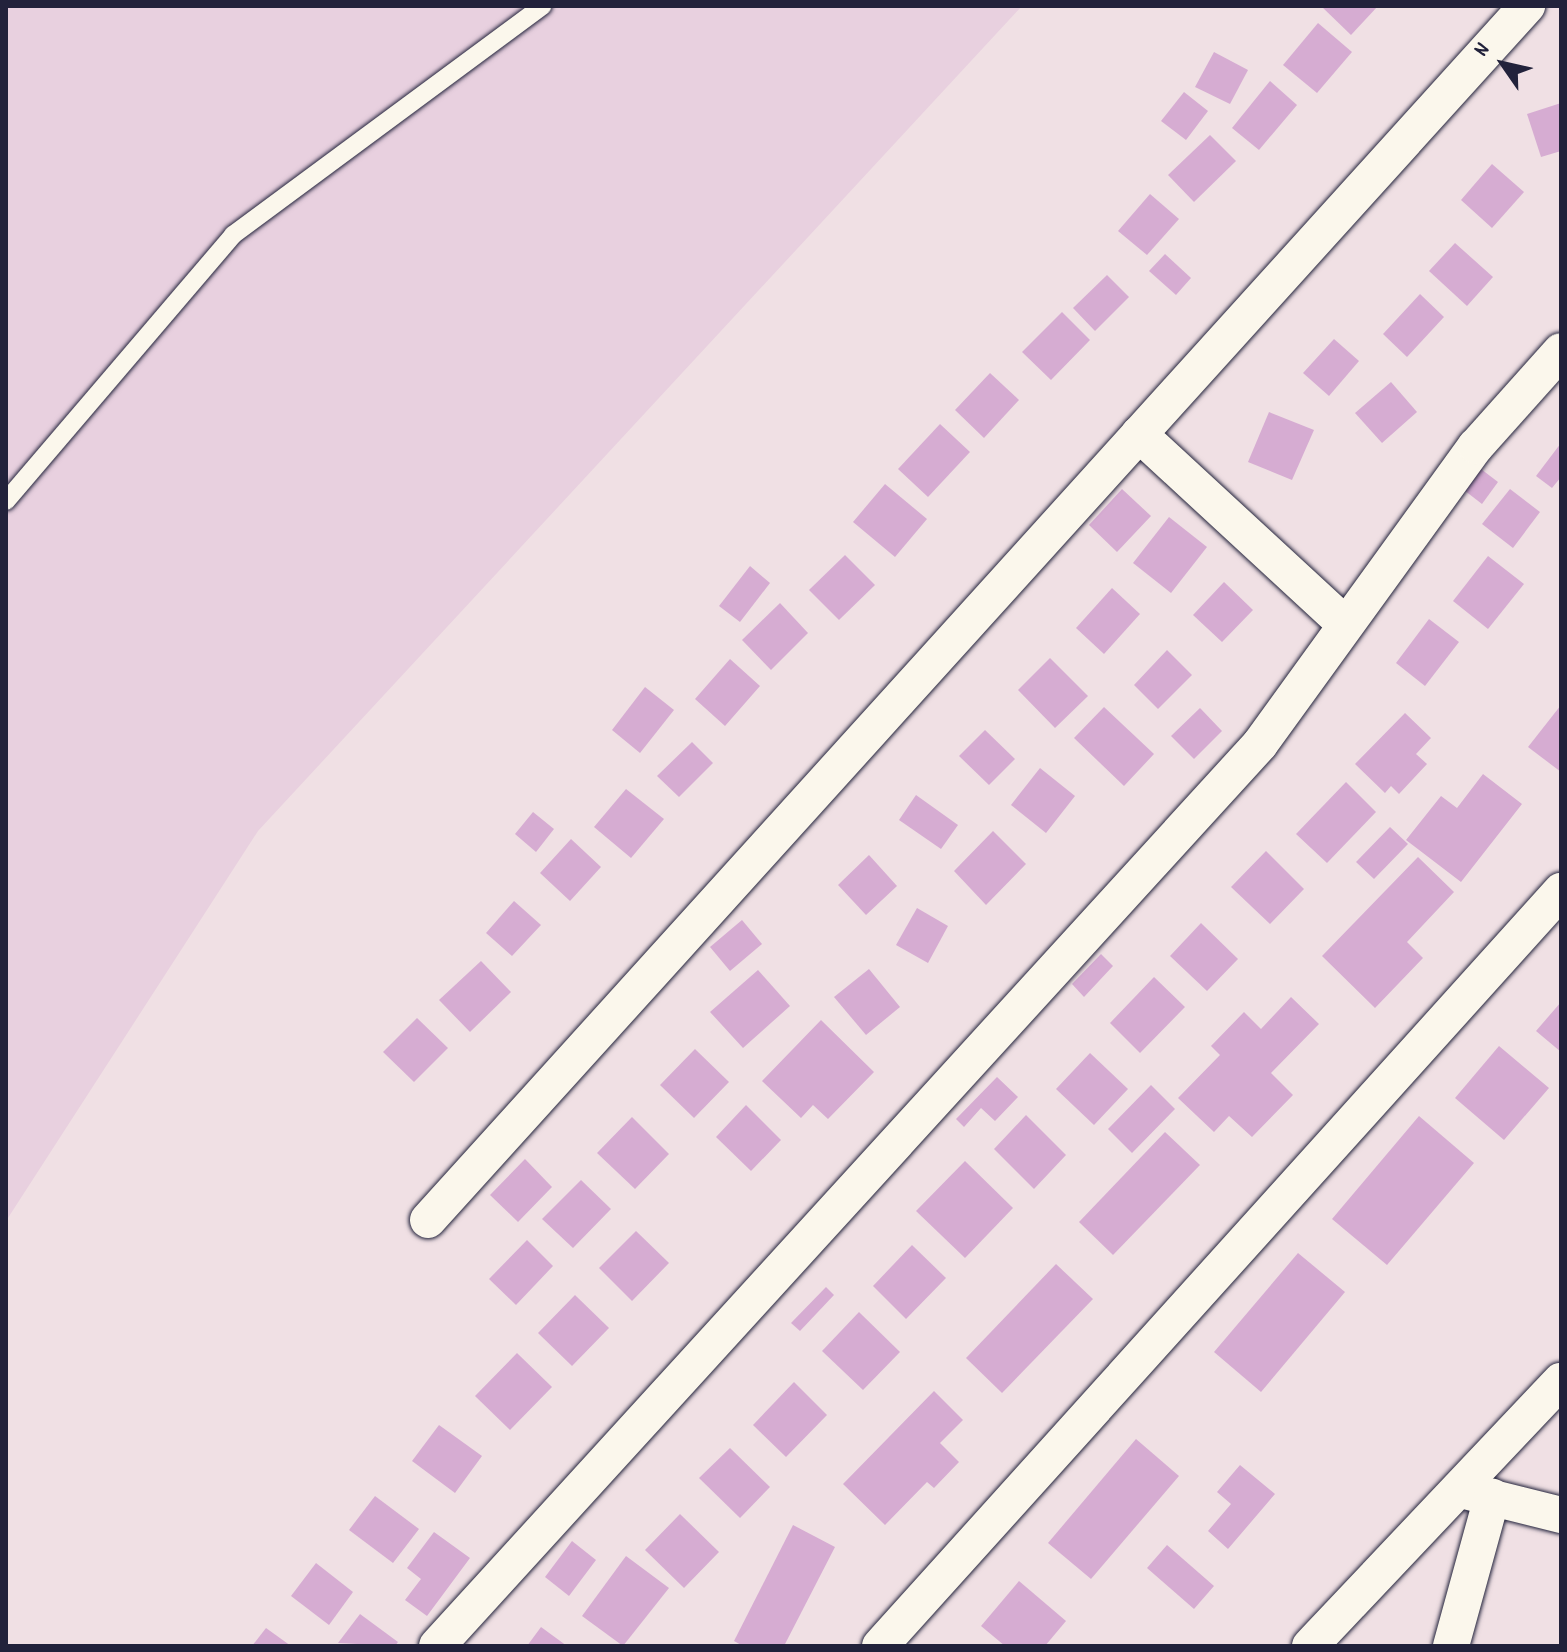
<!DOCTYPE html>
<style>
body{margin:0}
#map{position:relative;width:1567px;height:1652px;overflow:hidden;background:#f0e0e4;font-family:Dekko,sans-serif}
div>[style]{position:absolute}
.built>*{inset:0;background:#e8d0df}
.building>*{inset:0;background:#d6acd2}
.roads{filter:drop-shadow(0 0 2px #22223b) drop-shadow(0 0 2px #22223b)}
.lane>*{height:18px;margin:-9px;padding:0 9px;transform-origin:9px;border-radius:9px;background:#fbf7ec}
.street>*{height:36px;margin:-18px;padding:0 18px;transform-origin:18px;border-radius:18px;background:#fbf7ec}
span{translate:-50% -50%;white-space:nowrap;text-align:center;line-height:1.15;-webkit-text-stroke:7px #fbf7ec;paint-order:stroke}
.frame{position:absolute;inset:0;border:8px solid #22223b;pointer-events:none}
.north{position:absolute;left:1463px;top:24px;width:80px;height:80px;-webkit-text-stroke:6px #fbf7ec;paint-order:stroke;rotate:304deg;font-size:22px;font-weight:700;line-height:32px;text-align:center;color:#22223b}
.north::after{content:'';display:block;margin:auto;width:28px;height:36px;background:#22223b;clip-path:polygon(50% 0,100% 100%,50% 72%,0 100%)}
</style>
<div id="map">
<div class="built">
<div style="clip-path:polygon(6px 6px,1022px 6px,258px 831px,6px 1221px)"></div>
</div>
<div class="building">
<div style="clip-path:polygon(1321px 6px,1378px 6px,1351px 35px)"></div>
<div style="clip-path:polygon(1318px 23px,1352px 52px,1317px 93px,1283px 65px)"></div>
<div style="clip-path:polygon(1214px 52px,1248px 70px,1230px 104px,1195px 87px)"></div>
<div style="clip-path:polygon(1270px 81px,1297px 105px,1259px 150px,1232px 128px)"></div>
<div style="clip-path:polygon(1184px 92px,1208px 111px,1186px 140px,1161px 121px)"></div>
<div style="clip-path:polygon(1561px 103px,1561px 151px,1541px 157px,1527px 114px)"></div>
<div style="clip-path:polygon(1210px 135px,1236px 161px,1194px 202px,1168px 175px)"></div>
<div style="clip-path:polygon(1492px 164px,1524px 192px,1492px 228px,1461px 200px)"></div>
<div style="clip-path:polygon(1150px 194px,1179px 219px,1147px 255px,1118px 231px)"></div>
<div style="clip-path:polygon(1455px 243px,1493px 277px,1467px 306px,1429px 271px)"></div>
<div style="clip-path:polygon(1165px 254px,1191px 278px,1176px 295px,1149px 271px)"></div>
<div style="clip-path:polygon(1107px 275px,1129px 297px,1095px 331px,1073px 308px)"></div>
<div style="clip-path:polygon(1420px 294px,1444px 317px,1407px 357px,1383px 334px)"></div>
<div style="clip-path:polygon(1062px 312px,1090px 340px,1051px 380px,1022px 352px)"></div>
<div style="clip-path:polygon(1334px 339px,1359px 361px,1329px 396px,1303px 373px)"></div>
<div style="clip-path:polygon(990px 373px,1019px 400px,984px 438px,955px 410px)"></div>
<div style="clip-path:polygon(1391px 382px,1417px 412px,1382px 443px,1355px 413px)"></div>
<div style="clip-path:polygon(1269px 412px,1314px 430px,1292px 480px,1248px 462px)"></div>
<div style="clip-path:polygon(940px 424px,970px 452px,928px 497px,898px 469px)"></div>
<div style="clip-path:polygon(1561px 443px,1561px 477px,1552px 488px,1536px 476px)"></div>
<div style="clip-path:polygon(1477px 466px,1498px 482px,1482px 504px,1460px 487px)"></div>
<div style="clip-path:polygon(885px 484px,927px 519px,895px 557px,853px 522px)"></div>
<div style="clip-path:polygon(1122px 489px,1151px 516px,1117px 552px,1089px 525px)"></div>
<div style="clip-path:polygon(1510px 489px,1540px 512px,1513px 548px,1482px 524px)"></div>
<div style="clip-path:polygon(1169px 517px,1207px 547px,1171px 593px,1133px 563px)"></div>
<div style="clip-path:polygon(845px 555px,875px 585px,839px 620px,809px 590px)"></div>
<div style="clip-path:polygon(1488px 556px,1524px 584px,1488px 629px,1453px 601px)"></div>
<div style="clip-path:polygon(750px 566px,770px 583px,740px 622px,719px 606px)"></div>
<div style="clip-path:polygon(1224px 582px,1253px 610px,1222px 642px,1193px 615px)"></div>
<div style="clip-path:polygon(1112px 588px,1140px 614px,1104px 654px,1076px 628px)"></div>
<div style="clip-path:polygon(780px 603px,808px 633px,771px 670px,742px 640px)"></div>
<div style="clip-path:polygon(1429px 619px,1459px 642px,1425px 686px,1396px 663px)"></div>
<div style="clip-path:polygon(1167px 650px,1192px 675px,1158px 709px,1134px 685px)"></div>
<div style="clip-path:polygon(1050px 658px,1088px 696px,1055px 728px,1018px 690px)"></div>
<div style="clip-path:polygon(730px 659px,760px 686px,725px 726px,695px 699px)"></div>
<div style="clip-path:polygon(645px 687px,674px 710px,640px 753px,612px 730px)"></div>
<div style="clip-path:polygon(1561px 705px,1561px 772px,1528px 747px)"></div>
<div style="clip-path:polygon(1104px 707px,1154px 754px,1124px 786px,1074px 738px)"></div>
<div style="clip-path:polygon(1200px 708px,1222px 731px,1194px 759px,1171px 736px)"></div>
<div style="clip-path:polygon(1405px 713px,1431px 738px,1416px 754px,1427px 764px,1399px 794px,1391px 786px,1385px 793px,1355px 764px)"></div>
<div style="clip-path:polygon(985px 730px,1015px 759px,989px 785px,959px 756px)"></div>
<div style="clip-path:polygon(692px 742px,713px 763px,679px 797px,657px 776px)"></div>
<div style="clip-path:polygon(1040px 768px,1075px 796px,1046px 833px,1011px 805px)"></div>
<div style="clip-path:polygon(1483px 774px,1522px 804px,1461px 882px,1406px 840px,1441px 796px,1457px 808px)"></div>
<div style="clip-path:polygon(1346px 782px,1376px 812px,1327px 863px,1296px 834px)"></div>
<div style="clip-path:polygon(626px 789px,664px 819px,631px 858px,594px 827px)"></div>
<div style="clip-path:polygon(916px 795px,958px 825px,941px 849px,899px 820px)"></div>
<div style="clip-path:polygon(533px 812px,554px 829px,536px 852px,515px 834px)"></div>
<div style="clip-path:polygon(1390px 827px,1408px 844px,1374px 879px,1356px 862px)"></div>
<div style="clip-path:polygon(993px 831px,1026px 864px,986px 905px,954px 871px)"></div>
<div style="clip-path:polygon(571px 839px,601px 867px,570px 901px,540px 873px)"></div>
<div style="clip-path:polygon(1266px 851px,1304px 889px,1270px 924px,1231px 887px)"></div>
<div style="clip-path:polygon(869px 855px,897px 886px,866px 915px,838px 885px)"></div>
<div style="clip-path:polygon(1418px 857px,1454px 892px,1407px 942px,1423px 958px,1375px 1008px,1322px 956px)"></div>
<div style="clip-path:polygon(514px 901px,541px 925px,512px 956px,486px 933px)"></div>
<div style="clip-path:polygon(917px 908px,948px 926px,928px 963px,896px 945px)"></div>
<div style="clip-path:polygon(742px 920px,762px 944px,730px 971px,710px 947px)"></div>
<div style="clip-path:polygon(1201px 923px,1238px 959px,1207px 991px,1170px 956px)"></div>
<div style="clip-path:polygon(1101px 954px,1113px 966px,1084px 997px,1072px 984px)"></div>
<div style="clip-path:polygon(481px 961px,511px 992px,470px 1032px,439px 1000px)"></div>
<div style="clip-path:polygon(869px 969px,900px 1007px,866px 1035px,834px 997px)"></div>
<div style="clip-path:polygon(758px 970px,790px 1006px,743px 1048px,710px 1012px)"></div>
<div style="clip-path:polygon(1154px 977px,1185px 1007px,1140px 1053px,1110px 1023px)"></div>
<div style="clip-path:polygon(1291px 997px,1319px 1024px,1271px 1073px,1293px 1095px,1252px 1137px,1229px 1116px,1214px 1132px,1178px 1098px,1220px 1055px,1211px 1046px,1244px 1012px,1261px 1029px)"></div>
<div style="clip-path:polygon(1561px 1002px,1561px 1052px,1536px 1031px)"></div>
<div style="clip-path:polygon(417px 1018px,448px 1048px,414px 1082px,383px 1052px)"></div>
<div style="clip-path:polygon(821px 1020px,874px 1072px,828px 1119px,813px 1105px,801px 1118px,762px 1081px)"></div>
<div style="clip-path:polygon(1499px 1046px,1549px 1088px,1504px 1140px,1455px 1098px)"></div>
<div style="clip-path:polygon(695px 1049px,729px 1082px,694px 1118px,660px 1085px)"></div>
<div style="clip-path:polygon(1090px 1053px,1128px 1089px,1094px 1125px,1056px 1089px)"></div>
<div style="clip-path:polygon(997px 1077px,1018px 1097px,995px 1121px,981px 1108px,964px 1127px,956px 1119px)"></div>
<div style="clip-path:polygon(1151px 1085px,1175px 1109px,1132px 1153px,1108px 1129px)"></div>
<div style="clip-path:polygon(746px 1105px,781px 1140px,751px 1171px,716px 1137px)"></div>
<div style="clip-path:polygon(1026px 1115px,1066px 1155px,1034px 1189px,994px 1149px)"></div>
<div style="clip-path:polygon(1419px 1116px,1474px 1163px,1387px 1265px,1332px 1219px)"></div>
<div style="clip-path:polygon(632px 1117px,669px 1154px,635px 1189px,597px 1153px)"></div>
<div style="clip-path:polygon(1165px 1132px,1200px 1165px,1113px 1255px,1079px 1222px)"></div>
<div style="clip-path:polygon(525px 1159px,552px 1187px,518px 1222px,490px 1195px)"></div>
<div style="clip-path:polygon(965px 1161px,1013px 1208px,965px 1258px,916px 1211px)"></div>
<div style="clip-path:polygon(581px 1180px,611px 1209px,573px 1248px,542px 1219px)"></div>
<div style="clip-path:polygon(636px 1231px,669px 1263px,632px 1301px,599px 1268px)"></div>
<div style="clip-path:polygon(527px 1240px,553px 1266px,516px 1305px,489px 1279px)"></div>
<div style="clip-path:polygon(912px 1245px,946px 1278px,906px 1319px,873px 1286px)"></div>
<div style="clip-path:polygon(1298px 1253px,1345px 1292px,1261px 1392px,1214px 1352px)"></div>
<div style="clip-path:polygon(1056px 1264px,1093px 1299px,1002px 1393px,966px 1358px)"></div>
<div style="clip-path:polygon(826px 1287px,834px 1295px,800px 1331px,791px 1323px)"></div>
<div style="clip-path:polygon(575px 1295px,609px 1328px,572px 1366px,538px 1333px)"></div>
<div style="clip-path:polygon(859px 1312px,900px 1352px,863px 1390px,822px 1351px)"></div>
<div style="clip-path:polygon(517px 1353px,552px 1387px,510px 1430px,475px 1396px)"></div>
<div style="clip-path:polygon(794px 1382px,827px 1415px,786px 1457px,753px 1425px)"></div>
<div style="clip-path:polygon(934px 1391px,963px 1420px,940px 1443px,959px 1462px,934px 1488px,927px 1482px,885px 1525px,843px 1484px)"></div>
<div style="clip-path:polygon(439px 1425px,482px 1456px,455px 1493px,412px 1461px)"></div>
<div style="clip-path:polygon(1136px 1439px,1179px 1476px,1091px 1579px,1048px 1543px)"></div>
<div style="clip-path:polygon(730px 1448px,770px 1487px,740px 1518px,699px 1478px)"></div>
<div style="clip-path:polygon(1240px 1465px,1275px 1494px,1228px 1549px,1208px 1531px,1231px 1504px,1217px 1492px)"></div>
<div style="clip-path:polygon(375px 1496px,419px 1529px,393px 1563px,349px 1530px)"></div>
<div style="clip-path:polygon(680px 1514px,719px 1552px,684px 1588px,645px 1550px)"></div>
<div style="clip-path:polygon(793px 1525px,835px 1547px,784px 1646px,743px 1646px,734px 1641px)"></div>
<div style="clip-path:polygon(434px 1532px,470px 1558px,427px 1616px,405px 1600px,421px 1579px,407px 1568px)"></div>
<div style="clip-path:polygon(572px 1541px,596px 1560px,569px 1596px,545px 1577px)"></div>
<div style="clip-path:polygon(1167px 1545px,1214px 1586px,1194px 1609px,1147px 1568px)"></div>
<div style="clip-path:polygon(626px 1556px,669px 1588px,623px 1646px,582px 1616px)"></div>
<div style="clip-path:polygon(316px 1563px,353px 1592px,329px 1625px,291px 1596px)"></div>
<div style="clip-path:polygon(1019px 1581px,1066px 1621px,1045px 1646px,1005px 1646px,981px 1626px)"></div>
<div style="clip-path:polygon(360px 1614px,398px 1642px,395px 1646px,338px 1643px)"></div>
<div style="clip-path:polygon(541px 1627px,567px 1646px,527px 1646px)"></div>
<div style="clip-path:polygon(266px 1628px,291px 1646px,252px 1646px)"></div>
</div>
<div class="roads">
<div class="lane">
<div style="left:6px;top:501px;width:350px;rotate:-49.5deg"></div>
<div style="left:233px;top:235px;width:385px;rotate:-36.5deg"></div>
</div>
<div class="street">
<div style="left:1139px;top:434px;width:279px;rotate:42.7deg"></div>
<div style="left:428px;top:1220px;width:1638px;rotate:-47.85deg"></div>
<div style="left:1469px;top:1492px;width:95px;rotate:14deg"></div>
<div style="left:437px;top:1646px;width:1221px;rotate:-47.62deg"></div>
<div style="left:1260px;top:744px;width:368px;rotate:-54.1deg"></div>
<div style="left:1476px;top:446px;width:127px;rotate:-48.2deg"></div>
<div style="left:880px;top:1646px;width:1017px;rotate:-47.95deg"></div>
<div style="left:1310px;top:1646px;width:365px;rotate:-46.6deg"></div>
<div style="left:1451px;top:1646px;width:155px;rotate:-74.6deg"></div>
</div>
</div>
<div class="frame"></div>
<div class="north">N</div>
</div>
